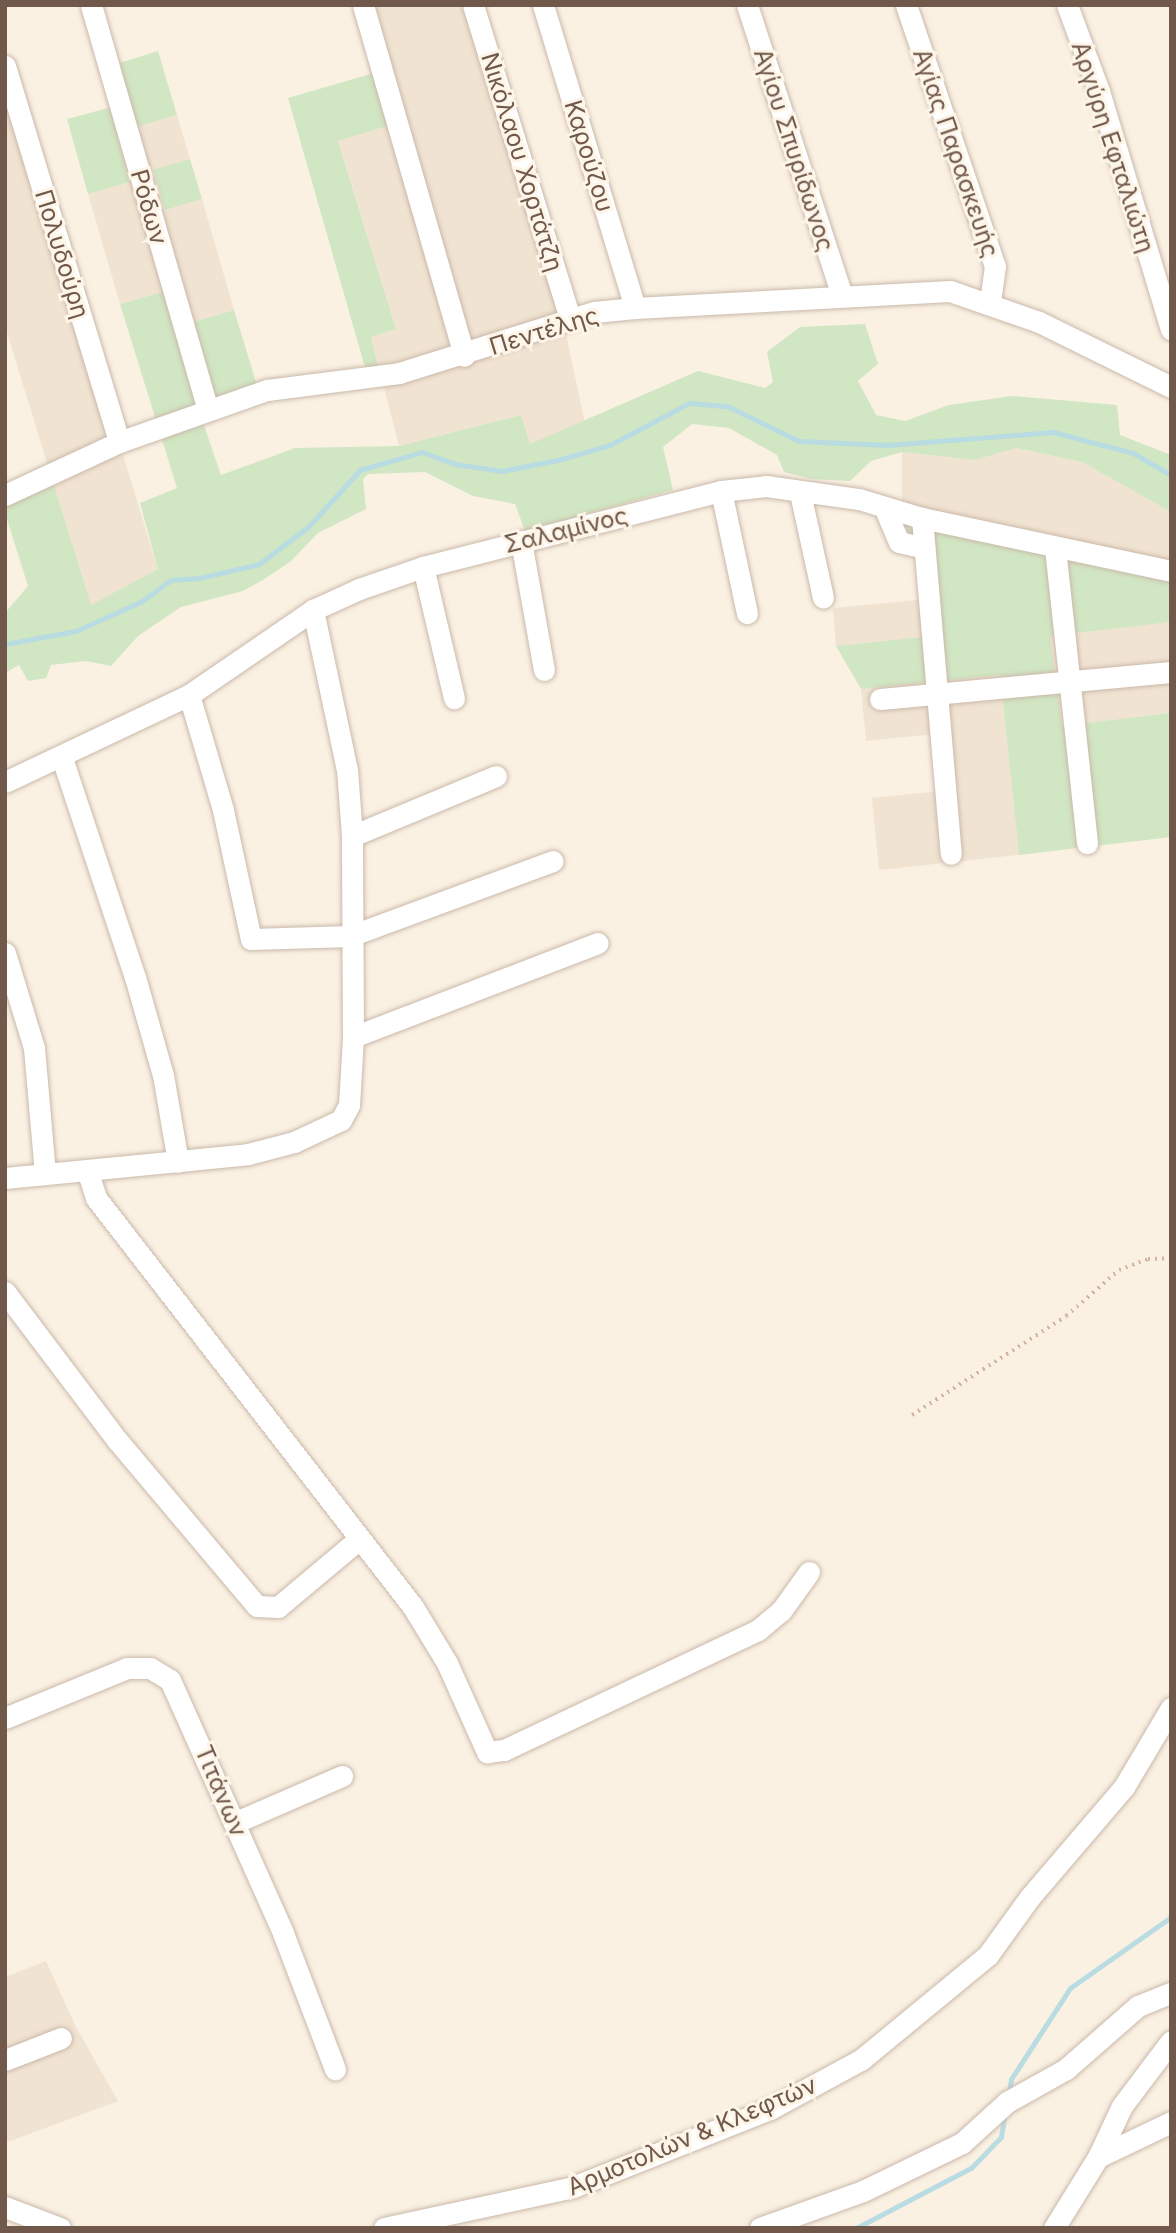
<!DOCTYPE html>
<meta charset="utf-8">
<style>
body{margin:0}
#map{position:relative;width:1176px;height:2233px;overflow:hidden;background:#faf1e3;font-family:Inter,sans-serif}
div>[style]{position:absolute}
.residential>*{inset:0;background:#f1e3d2}
.green>*{inset:0;background:#d1e6c3}
.stream>*{height:5px;margin:-2.5px;padding:0 2.5px;transform-origin:2.5px;border-radius:2.5px;background:#b9dce2}
.path>*{height:3.5px;margin-top:-1.75px;transform-origin:0;background:repeating-linear-gradient(90deg,#d2b4a0 0 2px,transparent 0 7px)}
.roads{filter:drop-shadow(0 0 2px #cab9aa) drop-shadow(0 0 2px #cab9aa)}
.minor>*{height:21px;margin:-10.5px;padding:0 10.5px;transform-origin:10.5px;border-radius:10.5px;background:#fff}
span{translate:-50% -50%;white-space:nowrap;text-align:center;line-height:1.15;-webkit-text-stroke:6px #fdf5e8;paint-order:stroke}
.street-label{font-size:24px;color:#70584b}
.frame{position:absolute;inset:0;border:7px solid #70584b;pointer-events:none}
</style>
<div id="map">
<div class="residential">
<div style="clip-path:polygon(355px 5px,481px 5px,565px 329px,585px 423px,530px 444px,520px 415px,399px 446px,371px 337px,396px 329px,338px 140px,390px 124px)"></div>
<div style="clip-path:polygon(5px 71px,158px 569px,91px 606px,5px 326px)"></div>
<div style="clip-path:polygon(177px 115px,190px 159px,153px 171px,165px 210px,202px 199px,234px 310px,176px 327px,166px 291px,120px 304px,88px 194px,130px 182px,115px 133px)"></div>
<div style="clip-path:polygon(1015px 448px,1082px 462px,1171px 512px,1171px 574px,902px 513px,902px 452px,975px 460px)"></div>
<div style="clip-path:polygon(928px 599px,931px 636px,836px 646px,833px 608px)"></div>
<div style="clip-path:polygon(1171px 622px,1171px 743px,1169px 713px,1062px 726px,1050px 635px)"></div>
<div style="clip-path:polygon(1000px 675px,1019px 855px,879px 870px,872px 798px,940px 791px,934px 734px,866px 741px,861px 689px)"></div>
<div style="clip-path:polygon(46px 1961px,75px 2025px,118px 2101px,5px 2143px,5px 1977px)"></div>
</div>
<div class="green">
<div style="clip-path:polygon(158px 51px,177px 115px,116px 133px,130px 182px,88px 194px,67px 119px,123px 104px,113px 65px)"></div>
<div style="clip-path:polygon(374px 73px,390px 125px,338px 141px,396px 329px,371px 337px,379px 369px,366px 371px,288px 98px)"></div>
<div style="clip-path:polygon(190px 159px,202px 199px,165px 210px,153px 170px)"></div>
<div style="clip-path:polygon(166px 291px,176px 327px,234px 310px,257px 385px,198px 408px,221px 475px,295px 448px,399px 446px,521px 415px,530px 444px,698px 371px,765px 388px,773px 382px,767px 352px,800px 327px,865px 324px,878px 364px,858px 381px,876px 415px,905px 421px,949px 405px,1012px 396px,1117px 405px,1120px 435px,1171px 455px,1171px 512px,1082px 462px,1016px 448px,975px 460px,902px 452px,871px 461px,850px 481px,812px 479px,784px 472px,777px 455px,729px 428px,692px 424px,663px 447px,673px 490px,525px 531px,515px 504px,473px 496px,425px 472px,368px 474px,363px 479px,366px 509px,318px 533px,291px 561px,263px 580px,243px 591px,181px 607px,138px 636px,111px 666px,86px 661px,51px 665px,46px 678px,28px 681px,19px 665px,5px 673px,5px 613px,28px 586px,5px 513px,5px 489px,48px 466px,91px 605px,158px 569px,140px 503px,177px 488px,120px 304px)"></div>
<div style="clip-path:polygon(902px 513px,1171px 574px,1171px 622px,1050px 636px,1062px 726px,1169px 713px,1171px 837px,1019px 855px,1000px 675px,861px 689px,836px 646px,931px 636px,928px 599px)"></div>
</div>
<div class="stream">
<div style="left:5px;top:644px;width:72px;rotate:-10.4deg"></div>
<div style="left:76px;top:631px;width:72px;rotate:-24.4deg"></div>
<div style="left:142px;top:601px;width:36px;rotate:-36deg"></div>
<div style="left:171px;top:580px;width:28px;rotate:-4deg"></div>
<div style="left:199px;top:578px;width:62px;rotate:-13.1deg"></div>
<div style="left:259px;top:564px;width:63px;rotate:-37.2deg"></div>
<div style="left:309px;top:526px;width:76px;rotate:-47.7deg"></div>
<div style="left:360px;top:470px;width:65px;rotate:-16.2deg"></div>
<div style="left:422px;top:452px;width:35px;rotate:20deg"></div>
<div style="left:455px;top:464px;width:48px;rotate:8.5deg"></div>
<div style="left:502px;top:471px;width:57px;rotate:-11.1deg"></div>
<div style="left:558px;top:460px;width:54px;rotate:-16.1deg"></div>
<div style="left:610px;top:445px;width:89px;rotate:-28deg"></div>
<div style="left:689px;top:403px;width:38px;rotate:5deg"></div>
<div style="left:727px;top:406px;width:80px;rotate:25.9deg"></div>
<div style="left:799px;top:441px;width:89px;rotate:2.6deg"></div>
<div style="left:888px;top:445px;width:166px;rotate:-4.5deg"></div>
<div style="left:1053px;top:432px;width:83px;rotate:14.7deg"></div>
<div style="left:1133px;top:453px;width:44px;rotate:30.1deg"></div>
<div style="left:1009px;top:2093px;width:14px;rotate:-82deg"></div>
<div style="left:1011px;top:2079px;width:108px;rotate:-57deg"></div>
<div style="left:1070px;top:1988px;width:123px;rotate:-35.1deg"></div>
<div style="left:856px;top:2228px;width:130px;rotate:-27.6deg"></div>
<div style="left:971px;top:2168px;width:43px;rotate:-45.9deg"></div>
<div style="left:1001px;top:2137px;width:24px;rotate:-81deg"></div>
</div>
<div class="path">
<div style="left:912px;top:1415px;width:183px;rotate:-32.7deg"></div>
<div style="left:1066px;top:1316px;width:70px;rotate:-41deg"></div>
<div style="left:1119px;top:1270px;width:31px;rotate:-21deg"></div>
<div style="left:1148px;top:1259px;width:23px;rotate:-2deg"></div>
</div>
<div class="roads">
<div class="minor">
<div style="left:91px;top:5px;width:422px;rotate:73.9deg"></div>
<div style="left:363px;top:5px;width:365px;rotate:73.9deg"></div>
<div style="left:473px;top:5px;width:329px;rotate:72.8deg"></div>
<div style="left:543px;top:5px;width:317px;rotate:73.1deg"></div>
<div style="left:747px;top:5px;width:305px;rotate:71.9deg"></div>
<div style="left:906px;top:5px;width:276px;rotate:71.2deg"></div>
<div style="left:995px;top:266px;width:37px;rotate:98deg"></div>
<div style="left:1067px;top:5px;width:92px;rotate:69.6deg"></div>
<div style="left:1099px;top:91px;width:249px;rotate:73.2deg"></div>
<div style="left:5px;top:66px;width:393px;rotate:73.1deg"></div>
<div style="left:721px;top:491px;width:125px;rotate:78deg"></div>
<div style="left:800px;top:493px;width:107px;rotate:77.6deg"></div>
<div style="left:5px;top:495px;width:126px;rotate:-24.9deg"></div>
<div style="left:119px;top:442px;width:157px;rotate:-19.4deg"></div>
<div style="left:267px;top:390px;width:133px;rotate:-7.3deg"></div>
<div style="left:399px;top:373px;width:204px;rotate:-17.4deg"></div>
<div style="left:594px;top:312px;width:41px;rotate:-5.6deg"></div>
<div style="left:635px;top:308px;width:315px;rotate:-3.1deg"></div>
<div style="left:950px;top:291px;width:94px;rotate:19.2deg"></div>
<div style="left:1039px;top:322px;width:147px;rotate:26.2deg"></div>
<div style="left:884px;top:507px;width:38px;rotate:67deg"></div>
<div style="left:899px;top:542px;width:26px;rotate:13deg"></div>
<div style="left:922px;top:518px;width:337px;rotate:85.1deg"></div>
<div style="left:521px;top:541px;width:131px;rotate:79.9deg"></div>
<div style="left:1055px;top:548px;width:297px;rotate:83.8deg"></div>
<div style="left:423px;top:567px;width:135px;rotate:76.7deg"></div>
<div style="left:189px;top:695px;width:120px;rotate:73.5deg"></div>
<div style="left:223px;top:810px;width:132px;rotate:77.8deg"></div>
<div style="left:251px;top:939px;width:99px;rotate:-1.7deg"></div>
<div style="left:350px;top:936px;width:216px;rotate:-20.3deg"></div>
<div style="left:880px;top:699px;width:292px;rotate:-5.3deg"></div>
<div style="left:62px;top:758px;width:231px;rotate:71.6deg"></div>
<div style="left:135px;top:977px;width:102px;rotate:74.1deg"></div>
<div style="left:163px;top:1075px;width:88px;rotate:80.2deg"></div>
<div style="left:5px;top:782px;width:204px;rotate:-25.3deg"></div>
<div style="left:189px;top:695px;width:150px;rotate:-34.4deg"></div>
<div style="left:313px;top:610px;width:51px;rotate:-24.5deg"></div>
<div style="left:359px;top:589px;width:68px;rotate:-19deg"></div>
<div style="left:423px;top:567px;width:308px;rotate:-14.3deg"></div>
<div style="left:721px;top:491px;width:45px;rotate:-6.3deg"></div>
<div style="left:766px;top:486px;width:94px;rotate:8deg"></div>
<div style="left:859px;top:499px;width:66px;rotate:16.8deg"></div>
<div style="left:922px;top:518px;width:255px;rotate:12deg"></div>
<div style="left:352px;top:836px;width:156px;rotate:-22.6deg"></div>
<div style="left:5px;top:953px;width:99px;rotate:73deg"></div>
<div style="left:34px;top:1048px;width:125px;rotate:85deg"></div>
<div style="left:353px;top:1037px;width:262px;rotate:-21deg"></div>
<div style="left:87px;top:1170px;width:29px;rotate:72deg"></div>
<div style="left:96px;top:1198px;width:517px;rotate:52.22deg"></div>
<div style="left:413px;top:1607px;width:66px;rotate:58.7deg"></div>
<div style="left:447px;top:1663px;width:98px;rotate:65.8deg"></div>
<div style="left:487px;top:1752px;width:17px;rotate:-7deg"></div>
<div style="left:504px;top:1750px;width:281px;rotate:-25.3deg"></div>
<div style="left:758px;top:1630px;width:30px;rotate:-40deg"></div>
<div style="left:781px;top:1611px;width:48px;rotate:-54.3deg"></div>
<div style="left:5px;top:1178px;width:244px;rotate:-5.6deg"></div>
<div style="left:248px;top:1154px;width:48px;rotate:-14.6deg"></div>
<div style="left:294px;top:1142px;width:52px;rotate:-25.1deg"></div>
<div style="left:341px;top:1120px;width:17px;rotate:-62deg"></div>
<div style="left:349px;top:1105px;width:68px;rotate:-86.6deg"></div>
<div style="left:353px;top:1037px;width:201px;rotate:-90.3deg"></div>
<div style="left:352px;top:836px;width:66px;rotate:-94.3deg"></div>
<div style="left:347px;top:770px;width:164px;rotate:-102deg"></div>
<div style="left:5px;top:1292px;width:186px;rotate:52.9deg"></div>
<div style="left:117px;top:1440px;width:217px;rotate:49.9deg"></div>
<div style="left:257px;top:1606px;width:21px;rotate:3deg"></div>
<div style="left:278px;top:1607px;width:106px;rotate:-40deg"></div>
<div style="left:5px;top:1718px;width:132px;rotate:-22.3deg"></div>
<div style="left:127px;top:1668px;width:23px"></div>
<div style="left:150px;top:1668px;width:23px;rotate:31deg"></div>
<div style="left:170px;top:1680px;width:277px;rotate:65.9deg"></div>
<div style="left:283px;top:1933px;width:146px;rotate:69.1deg"></div>
<div style="left:234px;top:1823px;width:118px;rotate:-23.5deg"></div>
<div style="left:5px;top:2060px;width:60px;rotate:-21.4deg"></div>
<div style="left:1098px;top:2157px;width:81px;rotate:-25.6deg"></div>
<div style="left:5px;top:2207px;width:59px;rotate:20.9deg"></div>
<div style="left:384px;top:2228px;width:193px;rotate:-12.2deg"></div>
<div style="left:573px;top:2187px;width:212px;rotate:-21.6deg"></div>
<div style="left:770px;top:2109px;width:105px;rotate:-28.5deg"></div>
<div style="left:862px;top:2059px;width:163px;rotate:-39.5deg"></div>
<div style="left:988px;top:1955px;width:72px;rotate:-54.1deg"></div>
<div style="left:1030px;top:1897px;width:145px;rotate:-49.5deg"></div>
<div style="left:1124px;top:1787px;width:92px;rotate:-59.3deg"></div>
<div style="left:760px;top:2228px;width:109px;rotate:-19.8deg"></div>
<div style="left:863px;top:2191px;width:110px;rotate:-25.9deg"></div>
<div style="left:962px;top:2143px;width:61px;rotate:-42.3deg"></div>
<div style="left:1007px;top:2102px;width:68px;rotate:-29.2deg"></div>
<div style="left:1066px;top:2069px;width:96px;rotate:-41.2deg"></div>
<div style="left:1138px;top:2006px;width:35px;rotate:-22deg"></div>
<div style="left:1054px;top:2228px;width:84px;rotate:-58.2deg"></div>
<div style="left:1098px;top:2157px;width:56px;rotate:-64.8deg"></div>
<div style="left:1122px;top:2106px;width:81px;rotate:-53deg"></div>
</div>
</div>
<div class="street-label">
<span style="left:1113px;top:147px;rotate:72deg">Αργύρη Εφταλιώτη</span>
<span style="left:794px;top:150px;rotate:72deg">Αγίου Σπυρίδωνος</span>
<span style="left:956px;top:153px;rotate:71deg">Αγίας Παρασκευής</span>
<span style="left:589px;top:156px;rotate:73deg">Καρούζου</span>
<span style="left:522px;top:162px;rotate:73deg">Νικόλαου Χορτάτζη</span>
<span style="left:149px;top:207px;rotate:74deg">Ρόδων</span>
<span style="left:62px;top:254px;rotate:73deg">Πολυδούρη</span>
<span style="left:544px;top:331px;rotate:-17deg">Πεντέλης</span>
<span style="left:566px;top:530px;rotate:-14deg">Σαλαμίνος</span>
<span style="left:221px;top:1791px;rotate:67deg">Τιτάνων</span>
<span style="left:692px;top:2136px;rotate:-23deg">Αρμοτολών &amp; Κλεφτών</span>
</div>
<div class="frame"></div>
</div>
